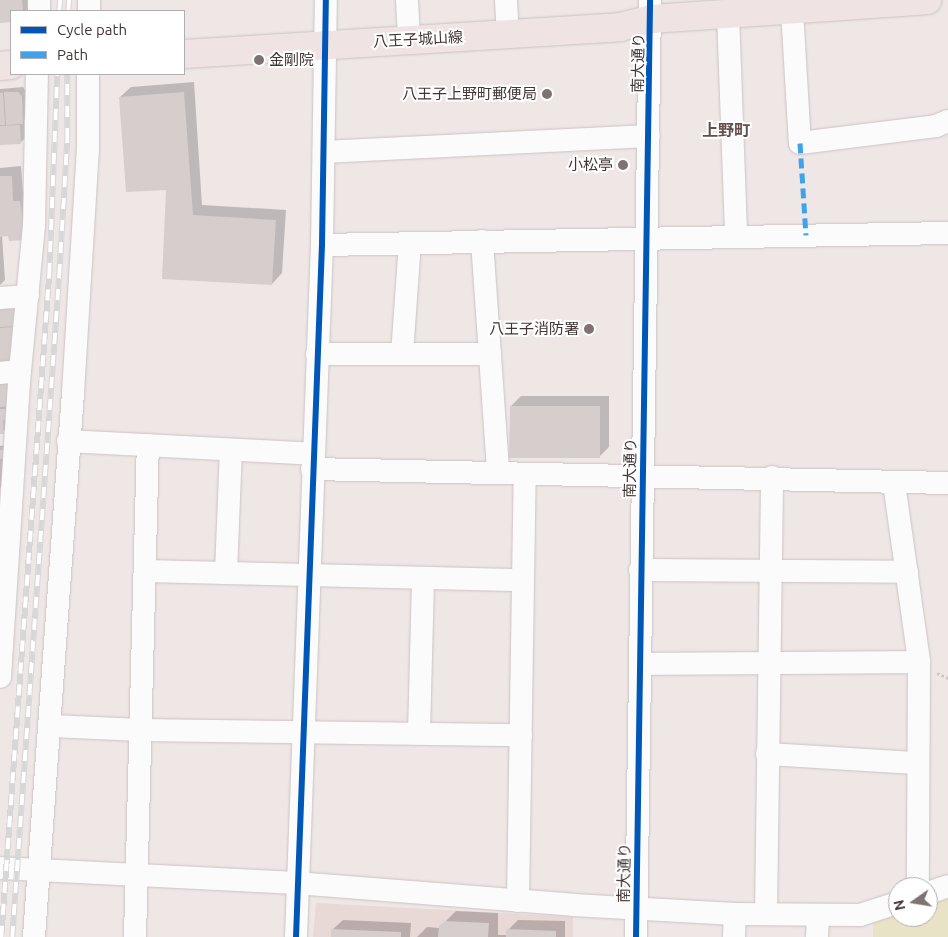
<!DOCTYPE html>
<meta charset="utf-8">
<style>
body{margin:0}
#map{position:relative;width:948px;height:937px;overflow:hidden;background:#eee7e6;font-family:Ubuntu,"Noto Sans JP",sans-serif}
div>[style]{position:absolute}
.education>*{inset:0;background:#e8d8d6}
.green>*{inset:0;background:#e8e2c7}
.shadow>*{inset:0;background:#0003}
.building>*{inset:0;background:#d5cecd}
.path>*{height:3px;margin-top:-1.5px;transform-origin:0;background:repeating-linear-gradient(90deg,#cbc6c6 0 2.5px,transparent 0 5px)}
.roads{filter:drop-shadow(0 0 1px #cac3c2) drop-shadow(0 0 1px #cac3c2)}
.minor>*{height:22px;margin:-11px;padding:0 11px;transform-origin:11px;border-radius:11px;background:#fcfbfb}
.major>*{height:28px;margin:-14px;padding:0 14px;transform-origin:14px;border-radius:14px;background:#efe4e3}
.rail>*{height:5.5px;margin-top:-2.75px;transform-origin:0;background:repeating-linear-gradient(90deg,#fff 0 11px,#d8d7d7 0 22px);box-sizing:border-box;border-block:1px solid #d8d7d7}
.quiet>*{height:5px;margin-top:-2.5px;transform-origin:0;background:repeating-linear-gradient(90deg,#3fa3eb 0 10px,transparent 0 15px)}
.cycleway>*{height:6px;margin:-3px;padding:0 3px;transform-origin:3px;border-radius:3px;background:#0057b8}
.dots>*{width:14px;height:14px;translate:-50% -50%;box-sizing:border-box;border:2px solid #fff;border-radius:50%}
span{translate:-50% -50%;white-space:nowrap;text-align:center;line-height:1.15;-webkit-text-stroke:4px #fff;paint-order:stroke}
.street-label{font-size:15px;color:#423534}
.poi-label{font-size:15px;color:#423534}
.left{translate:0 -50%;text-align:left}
.right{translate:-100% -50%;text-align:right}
.neighbourhood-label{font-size:16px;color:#644d4c;font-weight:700}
.legend{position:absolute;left:10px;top:10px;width:175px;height:65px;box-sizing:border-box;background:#fff;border:1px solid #b3aeae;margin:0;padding:6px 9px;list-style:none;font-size:15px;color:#423534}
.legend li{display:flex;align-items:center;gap:10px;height:25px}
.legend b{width:25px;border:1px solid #b3aeae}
.north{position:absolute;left:888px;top:877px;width:50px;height:50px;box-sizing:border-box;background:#fff;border:1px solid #b3aeae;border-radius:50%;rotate:257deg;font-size:14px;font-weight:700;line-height:20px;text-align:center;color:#423534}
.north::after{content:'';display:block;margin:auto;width:18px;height:22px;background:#7e7372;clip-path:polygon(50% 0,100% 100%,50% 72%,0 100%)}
</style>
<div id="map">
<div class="education">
<div style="clip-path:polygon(316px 903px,573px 917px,573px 937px,313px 937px)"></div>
</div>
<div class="green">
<div style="clip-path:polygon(948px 898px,948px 937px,873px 937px,873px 922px,898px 914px,898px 917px,928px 917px,928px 904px)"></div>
</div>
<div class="shadow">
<div style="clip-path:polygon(0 0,30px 0,30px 8px,27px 11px,11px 11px,11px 21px,0 22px)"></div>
<div style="clip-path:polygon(194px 82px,202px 205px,286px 210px,282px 273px,272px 284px,163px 278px,167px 189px,120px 97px,131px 87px)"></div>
<div style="clip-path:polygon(23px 87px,26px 91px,27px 117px,24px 120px,25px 138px,20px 143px,0 144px,0 89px)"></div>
<div style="clip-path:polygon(21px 166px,23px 191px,30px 191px,36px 229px,2px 235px,5px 280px,0 285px,0 168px)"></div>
<div style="clip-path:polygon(18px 301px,10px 361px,0 362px,0 302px)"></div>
<div style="clip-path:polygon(13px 377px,8px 428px,0 433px,0 380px)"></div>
<div style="clip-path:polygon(521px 396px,609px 396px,609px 447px,599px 457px,511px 406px)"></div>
<div style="clip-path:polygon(8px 445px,6px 462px,2px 466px,5px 466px,6px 483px,0 488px,0 446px)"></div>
<div style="clip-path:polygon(456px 911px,498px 913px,498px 935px,507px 935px,508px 930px,518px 920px,565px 921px,565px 937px,417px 937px,427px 927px,439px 928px)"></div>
<div style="clip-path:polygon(343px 920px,411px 923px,410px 937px,332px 937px,332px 930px)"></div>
</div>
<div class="building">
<div style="clip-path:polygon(0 0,22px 0,23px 11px,11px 11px,11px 22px,0 23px)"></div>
<div style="clip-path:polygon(4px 92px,18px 92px,22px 96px,23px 124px,6px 125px)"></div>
<div style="clip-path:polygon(184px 92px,193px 215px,276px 220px,272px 285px,162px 279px,166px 190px,126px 192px,119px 97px)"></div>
<div style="clip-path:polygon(0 93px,3px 93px,5px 125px,0 125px)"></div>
<div style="clip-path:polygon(20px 125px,21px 144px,0 145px,0 126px)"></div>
<div style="clip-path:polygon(0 176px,12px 176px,13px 201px,20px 201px,26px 240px,9px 241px,8px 236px,0 237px)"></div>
<div style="clip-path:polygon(13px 305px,18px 326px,0 327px,0 306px)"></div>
<div style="clip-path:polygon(15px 327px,10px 363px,0 363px,0 328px)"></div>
<div style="clip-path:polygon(9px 381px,12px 406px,0 407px,0 382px)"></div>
<div style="clip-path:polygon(510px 406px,600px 406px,600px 458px,509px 458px)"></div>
<div style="clip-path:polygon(0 409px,9px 409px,10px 419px,3px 420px,4px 434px,0 434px)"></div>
<div style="clip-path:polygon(0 450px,4px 450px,5px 458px,0 459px)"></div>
<div style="clip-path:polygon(445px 921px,489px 923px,488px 937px,438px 937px,439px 926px)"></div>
<div style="clip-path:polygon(331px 929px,401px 932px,401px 937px,331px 937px)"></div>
<div style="clip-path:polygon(506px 929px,556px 931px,556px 937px,506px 937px)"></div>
</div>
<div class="path">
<div style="left:937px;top:673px;width:12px;rotate:24deg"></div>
</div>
<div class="roads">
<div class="minor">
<div style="left:407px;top:0;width:40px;rotate:87.1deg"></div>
<div style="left:506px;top:0;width:34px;rotate:87deg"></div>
<div style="left:792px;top:10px;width:133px;rotate:86.6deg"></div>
<div style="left:800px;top:143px;width:137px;rotate:-7.1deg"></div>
<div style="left:936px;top:126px;width:13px;rotate:-23deg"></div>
<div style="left:39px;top:11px;width:11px;rotate:-90deg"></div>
<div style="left:89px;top:11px;width:11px;rotate:-90deg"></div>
<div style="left:728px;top:14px;width:222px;rotate:87.9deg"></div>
<div style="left:324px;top:152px;width:325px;rotate:-2.8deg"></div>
<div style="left:482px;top:241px;width:232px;rotate:86deg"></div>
<div style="left:322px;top:245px;width:626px;rotate:-1.1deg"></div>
<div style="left:0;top:298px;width:28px;rotate:-4deg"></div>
<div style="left:317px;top:354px;width:173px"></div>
<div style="left:402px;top:354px;width:111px;rotate:-85.9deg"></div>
<div style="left:0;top:373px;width:20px;rotate:-6deg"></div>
<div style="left:68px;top:441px;width:244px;rotate:3deg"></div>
<div style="left:312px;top:469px;width:636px;rotate:1.26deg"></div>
<div style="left:894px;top:483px;width:181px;rotate:82deg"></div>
<div style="left:919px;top:662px;width:225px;rotate:90.3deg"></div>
<div style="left:640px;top:570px;width:267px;rotate:0.4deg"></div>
<div style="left:145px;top:571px;width:377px;rotate:1.4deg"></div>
<div style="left:226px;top:573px;width:123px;rotate:-87.7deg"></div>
<div style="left:640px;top:664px;width:279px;rotate:-0.4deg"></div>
<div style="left:0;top:677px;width:307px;rotate:-86.3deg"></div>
<div style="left:20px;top:371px;width:146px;rotate:-84.5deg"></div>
<div style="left:34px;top:226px;width:152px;rotate:-88.9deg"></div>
<div style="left:51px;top:726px;width:90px;rotate:2.5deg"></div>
<div style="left:141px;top:730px;width:380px;rotate:0.8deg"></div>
<div style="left:419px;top:733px;width:155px;rotate:-88.5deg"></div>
<div style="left:767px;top:754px;width:149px;rotate:3.5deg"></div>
<div style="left:0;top:868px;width:296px;rotate:2.9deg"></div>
<div style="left:296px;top:883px;width:278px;rotate:4.5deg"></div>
<div style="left:573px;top:905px;width:162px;rotate:3.2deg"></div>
<div style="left:735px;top:914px;width:125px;rotate:0.5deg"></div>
<div style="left:860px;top:915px;width:40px;rotate:-18deg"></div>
<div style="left:928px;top:893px;width:21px;rotate:-19deg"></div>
<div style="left:518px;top:901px;width:426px;rotate:-89.1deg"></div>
<div style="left:766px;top:914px;width:437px;rotate:-89.2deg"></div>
<div style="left:34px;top:937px;width:545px;rotate:-85.9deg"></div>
<div style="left:73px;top:393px;width:243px;rotate:-86.5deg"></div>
<div style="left:88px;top:150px;width:76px;rotate:-90deg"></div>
<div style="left:135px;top:937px;width:492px;rotate:-88.5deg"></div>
<div style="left:296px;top:937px;width:692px;rotate:-87.85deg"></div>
<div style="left:322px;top:245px;width:245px;rotate:-89.1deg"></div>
<div style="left:636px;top:937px;width:937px;rotate:-89.14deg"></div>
<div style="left:734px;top:937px;width:23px;rotate:-88deg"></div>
<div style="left:817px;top:937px;width:21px;rotate:-87deg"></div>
</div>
<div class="major">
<div style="left:184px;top:54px;width:437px;rotate:-3.5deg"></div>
<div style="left:620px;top:27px;width:32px;rotate:-14deg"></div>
<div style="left:651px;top:19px;width:277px;rotate:-3.9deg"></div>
<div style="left:0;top:66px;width:11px;rotate:-5deg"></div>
</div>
</div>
<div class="rail">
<div style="left:59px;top:11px;width:11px;rotate:-85deg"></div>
<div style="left:68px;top:11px;width:11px;rotate:-85deg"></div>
<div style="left:1px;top:937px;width:665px;rotate:-85.86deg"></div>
<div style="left:49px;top:274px;width:200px;rotate:-87.7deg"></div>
<div style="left:12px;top:937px;width:664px;rotate:-85.94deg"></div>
<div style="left:59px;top:275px;width:136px;rotate:-86.6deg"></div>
<div style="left:67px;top:139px;width:65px;rotate:-90deg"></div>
</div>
<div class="quiet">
<div style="left:800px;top:143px;width:92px;rotate:86.3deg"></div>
</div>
<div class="cycleway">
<div style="left:296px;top:937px;width:692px;rotate:-87.85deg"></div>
<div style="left:322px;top:245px;width:245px;rotate:-89.1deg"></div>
<div style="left:636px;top:937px;width:937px;rotate:-89.14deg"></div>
</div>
<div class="dots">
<div style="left:259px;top:60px;background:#7e7372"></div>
<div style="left:547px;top:94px;background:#7e7372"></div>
<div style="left:623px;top:165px;background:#7e7372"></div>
<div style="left:589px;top:329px;background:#7e7372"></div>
</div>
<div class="street-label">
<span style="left:418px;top:39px;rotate:-3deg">八王子城山線</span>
<span style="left:638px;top:63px;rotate:-89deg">南大通り</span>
<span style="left:630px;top:468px;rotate:-89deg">南大通り</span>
<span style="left:624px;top:873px;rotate:-89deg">南大通り</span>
</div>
<div class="poi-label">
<span class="left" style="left:269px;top:60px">金剛院</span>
<span class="right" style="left:537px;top:94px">八王子上野町郵便局</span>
<span class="right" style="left:613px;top:165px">小松亭</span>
<span class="right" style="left:579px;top:329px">八王子消防署</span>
</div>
<div class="neighbourhood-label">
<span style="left:726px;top:130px">上野町</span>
</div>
<ul class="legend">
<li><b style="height:6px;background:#0057b8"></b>Cycle path</li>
<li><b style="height:6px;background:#3fa3eb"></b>Path</li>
</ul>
<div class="north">N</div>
</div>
